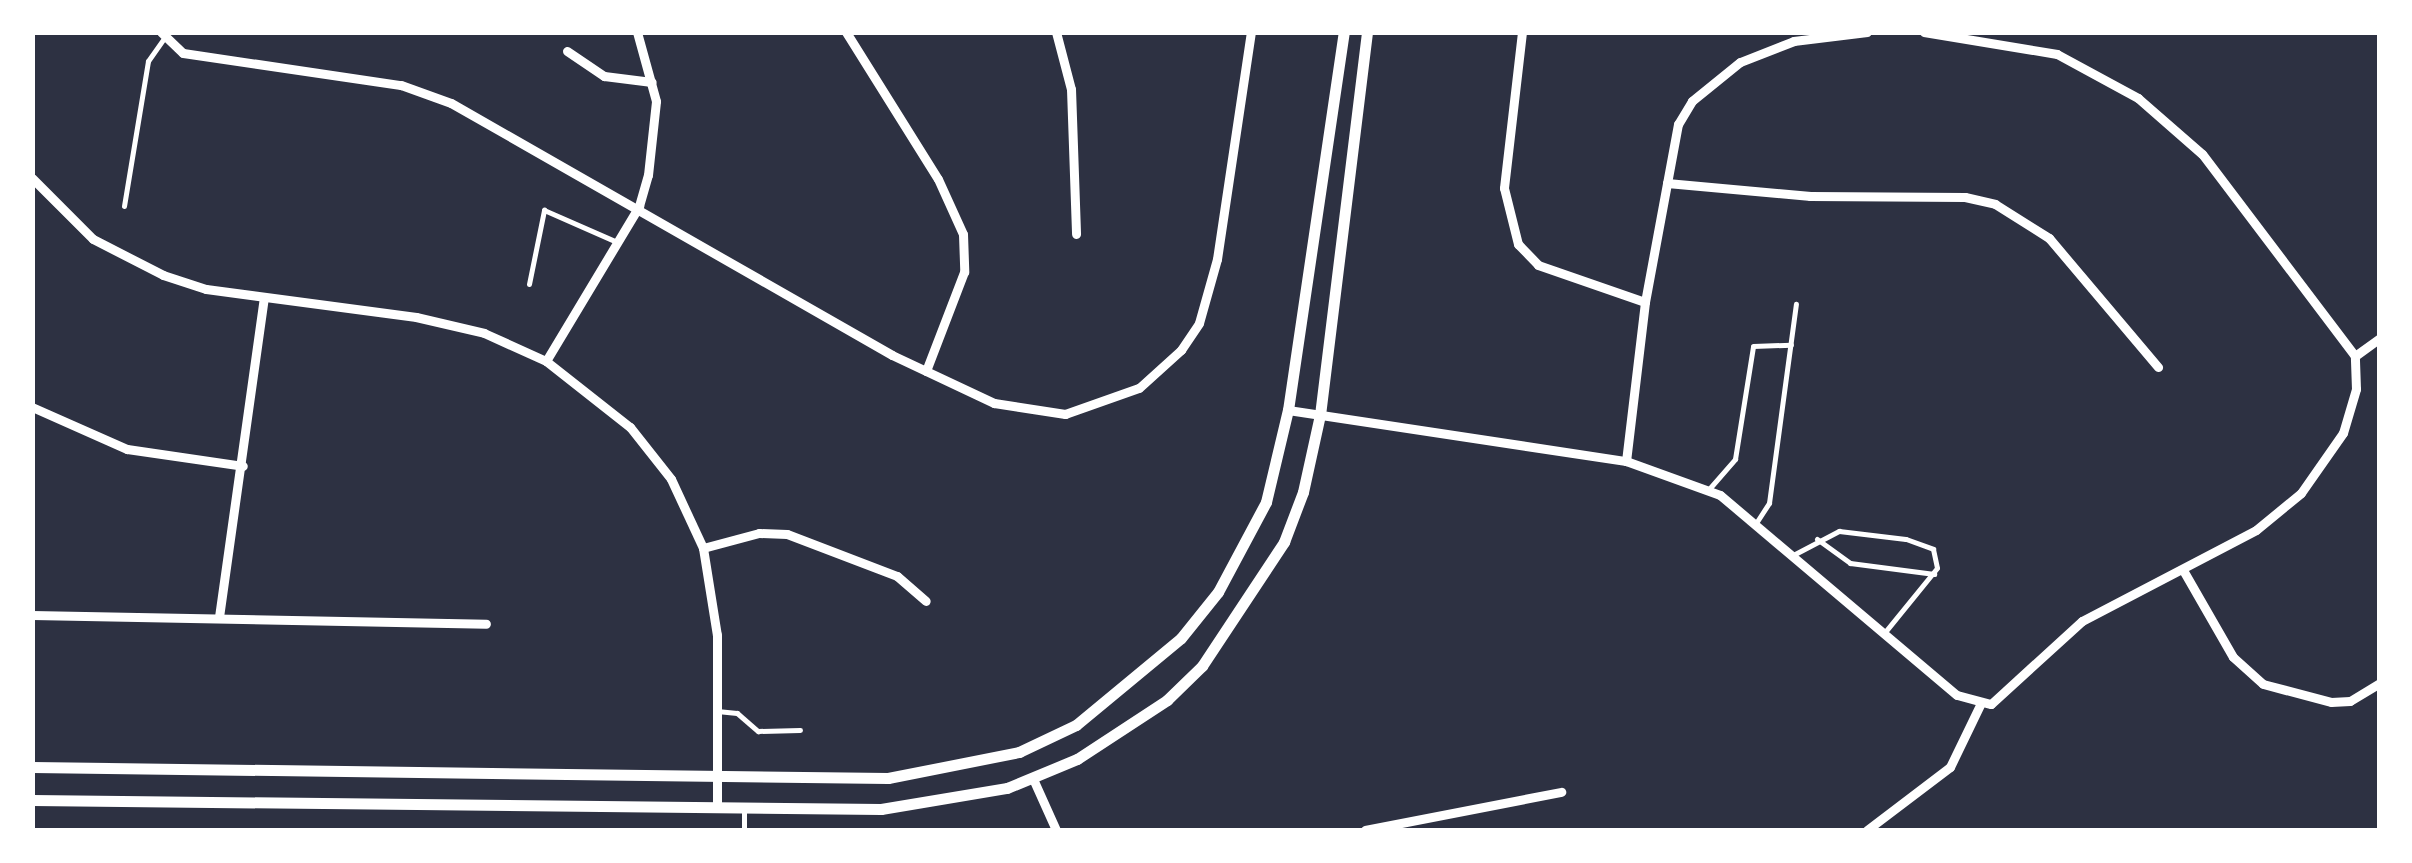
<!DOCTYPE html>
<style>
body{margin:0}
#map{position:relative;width:2412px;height:863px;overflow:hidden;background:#2d3142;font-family:Raleway,sans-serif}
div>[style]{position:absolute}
.service>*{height:5px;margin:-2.5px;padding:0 2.5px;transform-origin:2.5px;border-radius:2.5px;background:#fff}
.minor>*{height:9px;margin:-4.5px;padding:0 4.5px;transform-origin:4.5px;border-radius:4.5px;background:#fff}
.tertiary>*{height:11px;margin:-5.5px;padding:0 5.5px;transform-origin:5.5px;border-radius:5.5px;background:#fff}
span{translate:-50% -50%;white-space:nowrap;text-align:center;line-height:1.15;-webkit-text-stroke:10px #fff;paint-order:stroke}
.frame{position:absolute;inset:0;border:35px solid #fff;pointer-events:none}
</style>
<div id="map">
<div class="service">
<div style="left:124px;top:206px;width:147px;rotate:-80.6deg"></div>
<div style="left:148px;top:61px;width:28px;rotate:-55deg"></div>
<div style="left:529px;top:284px;width:76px;rotate:-78.5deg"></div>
<div style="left:544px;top:210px;width:80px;rotate:23.7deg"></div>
<div style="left:1709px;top:489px;width:40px;rotate:-49deg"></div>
<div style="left:1735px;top:459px;width:114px;rotate:-80.9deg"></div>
<div style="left:1753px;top:346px;width:38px;rotate:-2deg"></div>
<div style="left:1756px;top:523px;width:24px;rotate:-57deg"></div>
<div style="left:1769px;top:503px;width:201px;rotate:-82.3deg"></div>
<div style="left:1817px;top:539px;width:41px;rotate:36deg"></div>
<div style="left:1850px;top:563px;width:85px;rotate:7.5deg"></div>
<div style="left:1795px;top:554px;width:50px;rotate:-27.6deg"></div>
<div style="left:1839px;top:531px;width:67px;rotate:6.8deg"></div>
<div style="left:1906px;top:539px;width:29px;rotate:20deg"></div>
<div style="left:1933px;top:549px;width:19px;rotate:78deg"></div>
<div style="left:1937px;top:568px;width:82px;rotate:129.1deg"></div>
<div style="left:717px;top:711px;width:20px;rotate:6deg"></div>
<div style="left:737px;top:713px;width:28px;rotate:41deg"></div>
<div style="left:758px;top:731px;width:42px;rotate:-1.4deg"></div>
<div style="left:744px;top:809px;width:21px;rotate:90deg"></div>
</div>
<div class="minor">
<div style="left:161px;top:32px;width:30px;rotate:44deg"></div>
<div style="left:183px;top:53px;width:220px;rotate:8.4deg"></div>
<div style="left:401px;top:85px;width:53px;rotate:19.8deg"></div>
<div style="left:451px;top:103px;width:508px;rotate:29.74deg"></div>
<div style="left:892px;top:355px;width:113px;rotate:25.2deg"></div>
<div style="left:994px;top:403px;width:72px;rotate:8.8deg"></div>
<div style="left:1065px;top:414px;width:78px;rotate:-19.4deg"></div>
<div style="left:1139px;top:388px;width:57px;rotate:-42.1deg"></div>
<div style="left:1181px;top:350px;width:32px;rotate:-56deg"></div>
<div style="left:1199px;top:323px;width:66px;rotate:-74.3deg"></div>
<div style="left:1217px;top:259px;width:230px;rotate:-81.5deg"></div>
<div style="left:846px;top:32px;width:173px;rotate:58deg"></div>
<div style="left:938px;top:179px;width:60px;rotate:65.6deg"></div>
<div style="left:963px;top:234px;width:38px;rotate:88deg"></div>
<div style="left:964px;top:272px;width:106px;rotate:111deg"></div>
<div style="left:1056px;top:32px;width:59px;rotate:75.3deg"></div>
<div style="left:1071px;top:89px;width:145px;rotate:88deg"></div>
<div style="left:1522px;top:32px;width:157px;rotate:96.6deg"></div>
<div style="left:1504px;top:188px;width:58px;rotate:76deg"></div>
<div style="left:1518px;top:244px;width:29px;rotate:46deg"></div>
<div style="left:1538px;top:265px;width:113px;rotate:19.1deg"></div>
<div style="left:1867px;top:32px;width:74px;rotate:173deg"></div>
<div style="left:1794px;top:41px;width:58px;rotate:158.7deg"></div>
<div style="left:1740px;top:62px;width:62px;rotate:140.9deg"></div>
<div style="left:1692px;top:101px;width:27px;rotate:121deg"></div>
<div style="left:1678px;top:124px;width:181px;rotate:100.5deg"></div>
<div style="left:1645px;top:302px;width:160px;rotate:96.8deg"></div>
<div style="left:1626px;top:461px;width:100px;rotate:19.9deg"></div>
<div style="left:1720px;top:495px;width:310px;rotate:40.2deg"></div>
<div style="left:1957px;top:695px;width:35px;rotate:15deg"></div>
<div style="left:1991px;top:704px;width:123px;rotate:-42.4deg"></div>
<div style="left:2082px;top:621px;width:196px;rotate:-27.6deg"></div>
<div style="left:2256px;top:530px;width:58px;rotate:-39.4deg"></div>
<div style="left:2301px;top:493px;width:73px;rotate:-55deg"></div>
<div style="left:2343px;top:433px;width:46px;rotate:-73.5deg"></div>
<div style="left:2356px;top:389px;width:33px;rotate:-92deg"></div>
<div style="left:2355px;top:356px;width:253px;rotate:-127.1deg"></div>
<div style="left:2202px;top:154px;width:85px;rotate:-138.8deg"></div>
<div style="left:2138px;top:98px;width:92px;rotate:-151.5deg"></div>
<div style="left:2057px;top:54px;width:135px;rotate:-170.6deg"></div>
<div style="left:567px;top:51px;width:45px;rotate:34deg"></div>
<div style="left:604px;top:76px;width:48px;rotate:7.1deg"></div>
<div style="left:32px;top:178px;width:86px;rotate:45deg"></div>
<div style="left:93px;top:239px;width:79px;rotate:27.2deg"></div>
<div style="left:163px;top:275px;width:45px;rotate:18deg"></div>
<div style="left:206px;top:289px;width:212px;rotate:7.6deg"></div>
<div style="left:416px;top:317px;width:70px;rotate:13.2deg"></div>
<div style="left:484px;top:333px;width:68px;rotate:24.3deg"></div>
<div style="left:546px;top:361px;width:107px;rotate:38.2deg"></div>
<div style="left:630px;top:427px;width:66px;rotate:51.7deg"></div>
<div style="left:671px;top:479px;width:76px;rotate:65.1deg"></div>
<div style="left:703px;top:548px;width:88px;rotate:80.9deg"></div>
<div style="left:717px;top:635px;width:172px;rotate:90deg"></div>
<div style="left:1667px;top:183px;width:144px;rotate:5.2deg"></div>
<div style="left:1810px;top:196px;width:155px;rotate:0.4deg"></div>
<div style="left:1965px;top:197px;width:31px;rotate:13deg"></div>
<div style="left:1995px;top:204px;width:64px;rotate:32.2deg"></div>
<div style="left:2049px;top:238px;width:169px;rotate:49.8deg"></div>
<div style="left:2355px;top:356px;width:31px;rotate:-36deg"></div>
<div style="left:546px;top:361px;width:181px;rotate:-59deg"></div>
<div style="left:639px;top:206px;width:32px;rotate:-74deg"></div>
<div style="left:648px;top:175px;width:74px;rotate:-83.8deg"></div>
<div style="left:656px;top:101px;width:72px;rotate:-105.4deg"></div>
<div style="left:32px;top:407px;width:104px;rotate:23.9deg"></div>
<div style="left:127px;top:449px;width:117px;rotate:8.3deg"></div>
<div style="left:1288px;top:410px;width:342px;rotate:8.6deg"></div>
<div style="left:703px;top:548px;width:58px;rotate:-15deg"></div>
<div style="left:759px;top:533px;width:28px;rotate:2deg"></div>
<div style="left:787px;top:534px;width:118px;rotate:20.9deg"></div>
<div style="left:897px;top:576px;width:38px;rotate:41deg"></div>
<div style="left:2183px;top:570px;width:100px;rotate:60.1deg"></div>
<div style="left:2233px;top:657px;width:40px;rotate:42deg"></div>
<div style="left:2263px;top:684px;width:70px;rotate:14.8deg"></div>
<div style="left:2331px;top:702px;width:19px;rotate:-3deg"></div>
<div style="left:2350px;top:701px;width:35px;rotate:-31deg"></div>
<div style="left:32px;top:615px;width:454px;rotate:1.1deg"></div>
<div style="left:219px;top:617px;width:323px;rotate:-82deg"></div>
<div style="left:1034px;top:781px;width:54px;rotate:65.8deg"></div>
<div style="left:1365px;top:830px;width:200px;rotate:-11deg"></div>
<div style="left:1867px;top:830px;width:104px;rotate:-37.2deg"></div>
<div style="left:1950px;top:767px;width:69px;rotate:-64.2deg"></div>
</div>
<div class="tertiary">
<div style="left:32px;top:767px;width:856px;rotate:0.74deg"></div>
<div style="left:888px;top:778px;width:134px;rotate:-11.2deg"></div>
<div style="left:1019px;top:752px;width:63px;rotate:-25.3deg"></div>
<div style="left:1076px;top:725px;width:136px;rotate:-39.6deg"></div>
<div style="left:1181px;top:638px;width:59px;rotate:-51.2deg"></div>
<div style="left:1218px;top:592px;width:102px;rotate:-61.9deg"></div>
<div style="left:1266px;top:502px;width:95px;rotate:-76.6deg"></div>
<div style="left:1288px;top:410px;width:382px;rotate:-81.6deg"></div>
<div style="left:32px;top:800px;width:849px;rotate:0.61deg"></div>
<div style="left:881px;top:809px;width:128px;rotate:-9.5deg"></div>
<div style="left:1007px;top:788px;width:76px;rotate:-22.5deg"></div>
<div style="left:1077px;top:759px;width:108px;rotate:-33.2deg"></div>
<div style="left:1167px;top:700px;width:49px;rotate:-44.2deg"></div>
<div style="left:1202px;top:666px;width:149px;rotate:-56.5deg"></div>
<div style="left:1284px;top:542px;width:53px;rotate:-69.2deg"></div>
<div style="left:1303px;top:492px;width:79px;rotate:-77.6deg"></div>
<div style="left:1320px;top:415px;width:386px;rotate:-83deg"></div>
</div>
<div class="frame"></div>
</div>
